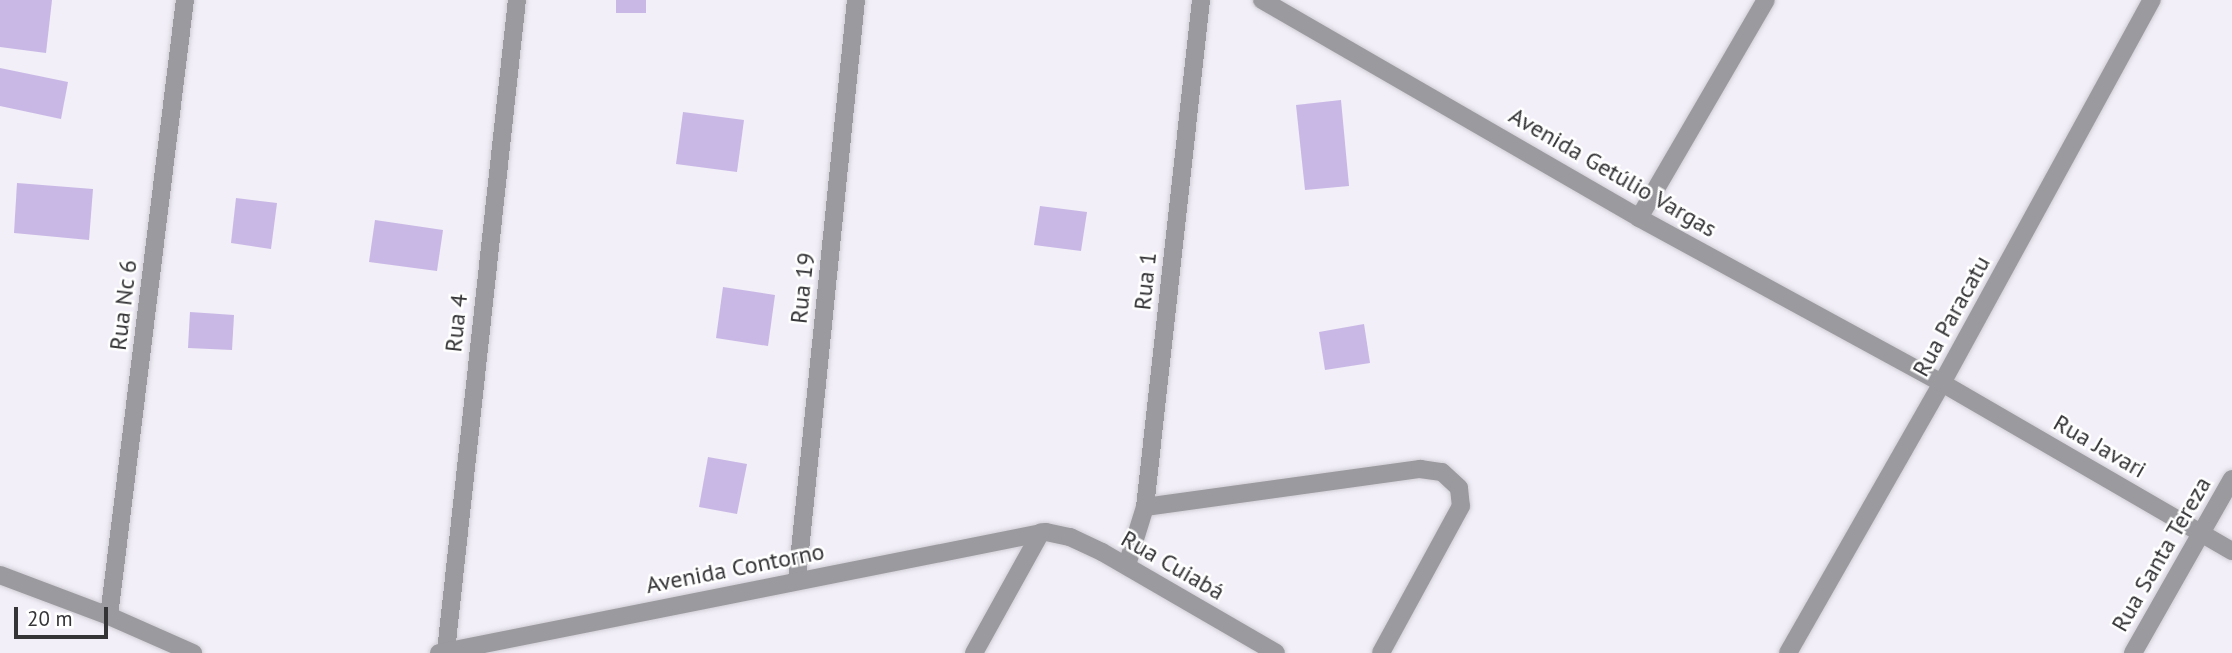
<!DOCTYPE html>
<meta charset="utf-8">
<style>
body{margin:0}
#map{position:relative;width:2232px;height:653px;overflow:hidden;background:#f2eff8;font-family:"PT Sans",sans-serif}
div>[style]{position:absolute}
.building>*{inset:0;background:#c9b8e5}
.roads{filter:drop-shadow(0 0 2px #d0cdd5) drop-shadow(0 0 2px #d0cdd5)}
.minor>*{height:18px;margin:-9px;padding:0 9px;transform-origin:9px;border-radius:9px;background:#9b9a9e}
span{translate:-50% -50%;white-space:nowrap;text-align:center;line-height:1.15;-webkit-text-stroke:5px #fff;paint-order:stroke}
.street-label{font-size:24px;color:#343336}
.scale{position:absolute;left:14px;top:607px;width:94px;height:32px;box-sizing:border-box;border:4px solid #343336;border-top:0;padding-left:9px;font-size:21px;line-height:24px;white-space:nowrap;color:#343336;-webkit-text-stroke:5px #fff;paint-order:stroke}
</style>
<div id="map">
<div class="building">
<div style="clip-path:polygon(0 0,52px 0,46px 53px,0 47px)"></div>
<div style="clip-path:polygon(616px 0,646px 0,646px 13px,616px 13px)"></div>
<div style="clip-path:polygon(0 68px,68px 82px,61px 119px,0 106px)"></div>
<div style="clip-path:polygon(1341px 100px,1349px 186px,1305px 190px,1296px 105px)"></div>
<div style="clip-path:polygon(683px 112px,744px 120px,737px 172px,676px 164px)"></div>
<div style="clip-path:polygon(17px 183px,93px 189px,89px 240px,14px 233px)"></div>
<div style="clip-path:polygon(236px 198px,277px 203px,271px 249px,231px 243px)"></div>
<div style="clip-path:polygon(1040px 206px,1087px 212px,1081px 251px,1034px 245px)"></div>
<div style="clip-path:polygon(375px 220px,443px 230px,437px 271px,369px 262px)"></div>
<div style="clip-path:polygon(723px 287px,775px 295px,768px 346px,716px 338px)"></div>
<div style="clip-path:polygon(190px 312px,234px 315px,232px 350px,188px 348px)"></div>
<div style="clip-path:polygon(1364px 324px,1370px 363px,1325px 370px,1319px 332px)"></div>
<div style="clip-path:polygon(708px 457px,747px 464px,737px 514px,699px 507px)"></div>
</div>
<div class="roads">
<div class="minor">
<div style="left:1262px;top:0;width:435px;rotate:30deg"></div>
<div style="left:1639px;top:218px;width:345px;rotate:28.6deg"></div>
<div style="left:1942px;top:383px;width:335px;rotate:30.1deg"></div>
<div style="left:1639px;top:218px;width:252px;rotate:-59.8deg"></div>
<div style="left:1145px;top:507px;width:278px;rotate:-7.9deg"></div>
<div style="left:1420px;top:469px;width:22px;rotate:8deg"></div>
<div style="left:1442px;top:472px;width:23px;rotate:43deg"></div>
<div style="left:1459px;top:488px;width:18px;rotate:84deg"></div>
<div style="left:1461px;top:506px;width:167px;rotate:118.6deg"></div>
<div style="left:1127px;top:565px;width:61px;rotate:-72.8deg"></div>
<div style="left:1145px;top:507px;width:510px;rotate:-83.7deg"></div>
<div style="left:0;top:575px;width:116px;rotate:20.6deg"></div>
<div style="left:109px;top:616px;width:92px;rotate:23.8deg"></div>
<div style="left:797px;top:580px;width:583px;rotate:-84.19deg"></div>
<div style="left:109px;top:616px;width:621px;rotate:-82.97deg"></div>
<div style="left:446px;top:651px;width:655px;rotate:-83.78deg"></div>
<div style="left:439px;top:653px;width:619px;rotate:-11.27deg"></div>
<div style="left:1046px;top:532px;width:25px;rotate:12deg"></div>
<div style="left:1070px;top:537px;width:35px;rotate:25deg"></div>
<div style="left:1102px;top:552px;width:201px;rotate:30.1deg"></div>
<div style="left:974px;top:653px;width:138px;rotate:-61deg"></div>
<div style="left:1788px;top:653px;width:311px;rotate:-60.3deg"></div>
<div style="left:1942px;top:383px;width:437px;rotate:-61.3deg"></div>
<div style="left:2133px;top:653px;width:200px;rotate:-60.4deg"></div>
</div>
</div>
<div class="street-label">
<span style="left:1613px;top:172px;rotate:30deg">Avenida Getúlio Vargas</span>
<span style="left:1145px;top:281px;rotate:-84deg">Rua 1</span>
<span style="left:802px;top:288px;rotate:-84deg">Rua 19</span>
<span style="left:123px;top:305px;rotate:-83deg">Rua Nc 6</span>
<span style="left:1951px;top:316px;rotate:-61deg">Rua Paracatu</span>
<span style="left:456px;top:323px;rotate:-84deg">Rua 4</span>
<span style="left:2100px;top:446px;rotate:30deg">Rua Javari</span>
<span style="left:2161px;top:554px;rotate:-60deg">Rua Santa Tereza</span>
<span style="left:1173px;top:565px;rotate:30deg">Rua Cuiabá</span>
<span style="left:735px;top:568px;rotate:-11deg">Avenida Contorno</span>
</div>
<div class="scale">20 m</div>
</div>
